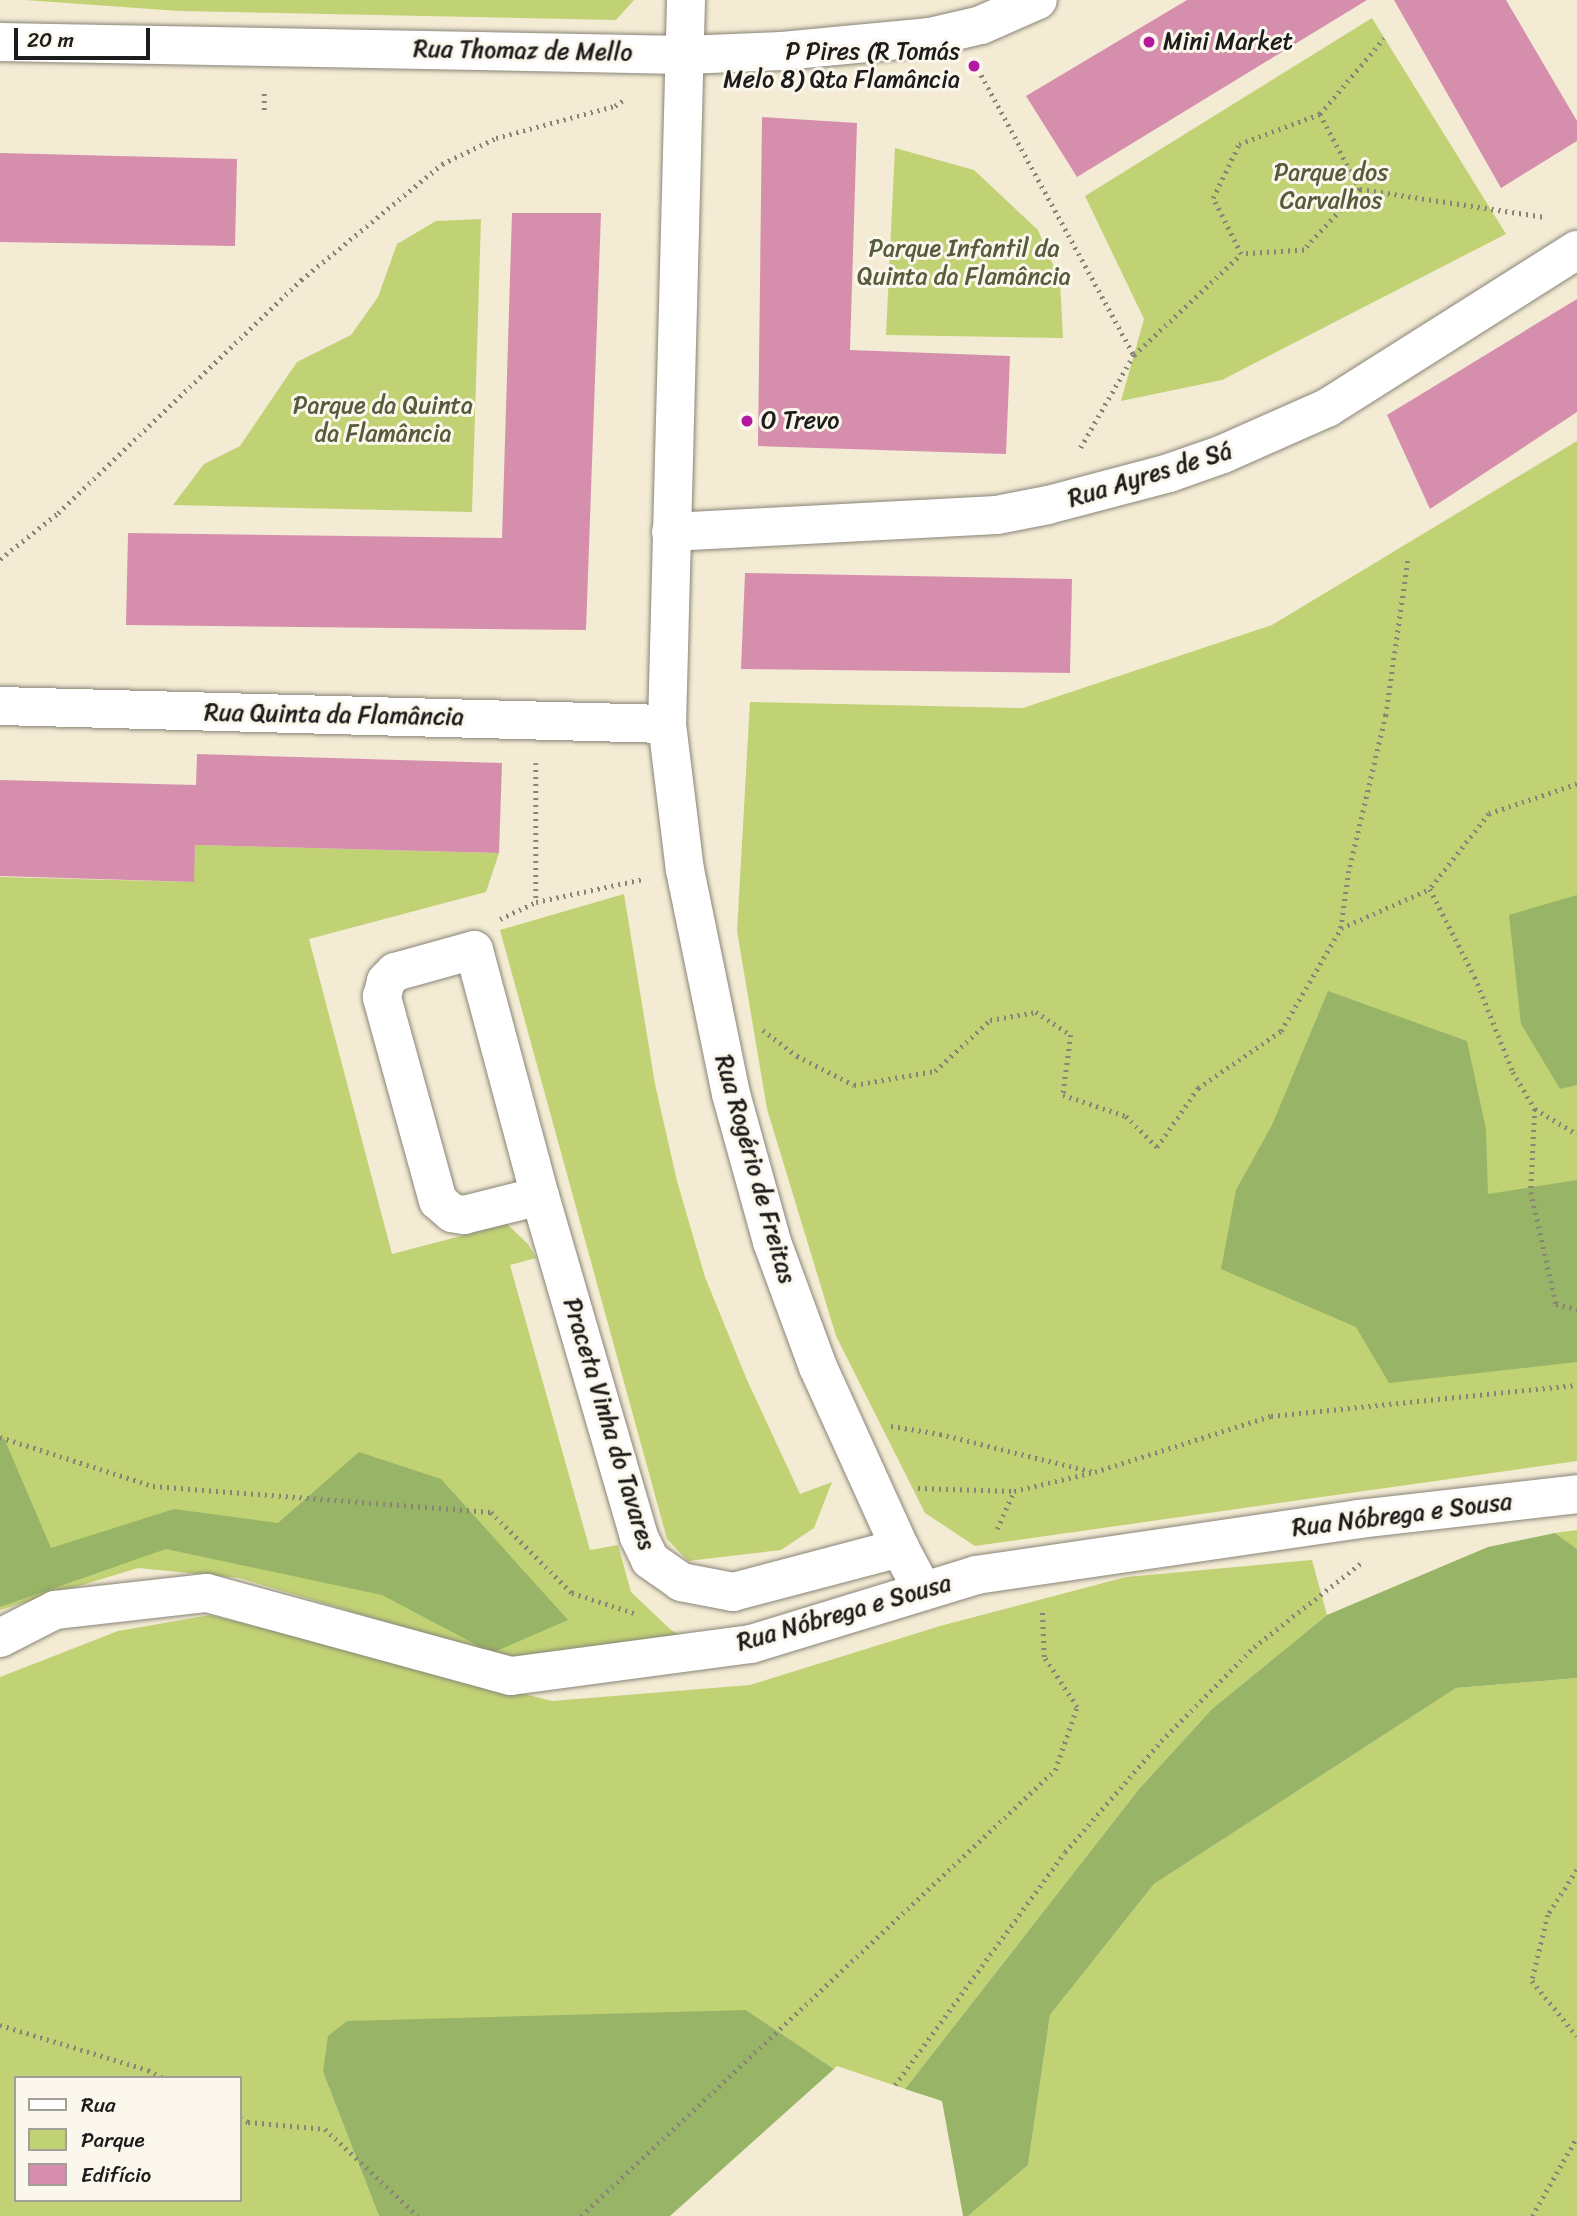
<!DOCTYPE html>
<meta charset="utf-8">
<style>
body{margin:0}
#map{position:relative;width:1577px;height:2216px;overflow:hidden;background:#f4ebd4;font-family:Sriracha,sans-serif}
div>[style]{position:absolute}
.green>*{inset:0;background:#c1d275}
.forest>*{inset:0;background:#98b466}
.building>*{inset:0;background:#d58fad}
.path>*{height:4.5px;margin-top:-2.25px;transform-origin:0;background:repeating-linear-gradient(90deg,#888478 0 2px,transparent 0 7px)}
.roads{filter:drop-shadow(0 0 2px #888478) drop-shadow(0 0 2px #888478)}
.street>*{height:38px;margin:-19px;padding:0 19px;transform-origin:19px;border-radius:19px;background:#fff}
.dots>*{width:19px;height:19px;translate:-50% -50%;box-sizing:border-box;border:4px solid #fbf7ec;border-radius:50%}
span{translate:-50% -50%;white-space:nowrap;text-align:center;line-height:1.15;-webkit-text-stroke:6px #fbf7ec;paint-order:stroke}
.poi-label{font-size:24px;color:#1c1c1c}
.left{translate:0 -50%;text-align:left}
.right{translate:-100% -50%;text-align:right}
.street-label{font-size:24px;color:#1c1c1c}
.park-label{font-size:24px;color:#565c3b}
.legend{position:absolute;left:14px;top:2076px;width:228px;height:126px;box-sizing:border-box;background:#fbf7ec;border:2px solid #a29f99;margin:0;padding:9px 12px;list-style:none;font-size:21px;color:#1c1c1c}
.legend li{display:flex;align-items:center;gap:14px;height:35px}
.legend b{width:35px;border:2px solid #a29f99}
.scale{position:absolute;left:14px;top:28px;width:136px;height:32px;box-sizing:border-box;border:4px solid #1c1c1c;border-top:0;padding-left:9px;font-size:21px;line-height:24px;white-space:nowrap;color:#1c1c1c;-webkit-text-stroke:5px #fbf7ec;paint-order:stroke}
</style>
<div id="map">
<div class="green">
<div style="clip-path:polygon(25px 0,634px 0,616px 20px,179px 11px)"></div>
<div style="clip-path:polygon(1372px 18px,1506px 234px,1222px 380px,1121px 401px,1144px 319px,1085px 196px)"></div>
<div style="clip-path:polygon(895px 148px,974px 170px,1038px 230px,1060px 281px,1063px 338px,886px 335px)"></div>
<div style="clip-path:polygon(481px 219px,472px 512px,173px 505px,204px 464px,240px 446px,297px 362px,351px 335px,378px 297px,397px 244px,436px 221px)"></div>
<div style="clip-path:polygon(1577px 441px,1577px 1461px,975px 1546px,925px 1513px,836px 1336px,767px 1109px,737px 931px,750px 702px,1023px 708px,1272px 625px)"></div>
<div style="clip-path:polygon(195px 845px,499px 853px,486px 892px,309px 939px,392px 1254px,507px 1224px,528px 1244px,536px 1258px,510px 1265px,590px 1550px,618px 1545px,631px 1592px,671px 1630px,710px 1650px,504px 1657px,239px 1578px,138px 1568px,0 1610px,0 877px,193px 882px)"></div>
<div style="clip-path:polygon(624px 894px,655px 1084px,677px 1181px,705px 1277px,747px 1380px,800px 1494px,832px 1482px,814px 1528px,781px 1550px,688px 1561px,667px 1539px,500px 930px)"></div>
<div style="clip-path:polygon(1577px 1530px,1577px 1549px,1555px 1533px)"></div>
<div style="clip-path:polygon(evenodd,1312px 1560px,1327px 1615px,1212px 1709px,1139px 1789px,905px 2089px,837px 2066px,834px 2069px,746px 2010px,323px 2072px,379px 2216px,0 2216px,0 1677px,118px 1631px,210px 1615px,552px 1701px,750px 1685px,940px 1626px,1126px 1577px,1312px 1560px,16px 2078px,240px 2078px,240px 2200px,16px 2200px,16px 2078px)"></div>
<div style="clip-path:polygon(1577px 1678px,1577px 2216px,968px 2216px,1028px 2165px,1050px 2015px,1154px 1884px,1456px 1688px)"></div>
</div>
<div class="forest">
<div style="clip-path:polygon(1577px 895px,1577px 1085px,1560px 1089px,1521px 1024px,1509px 915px)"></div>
<div style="clip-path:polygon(1328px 991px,1467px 1041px,1486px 1129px,1488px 1194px,1577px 1180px,1577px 1362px,1389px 1383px,1356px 1327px,1221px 1269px,1236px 1190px,1272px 1125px)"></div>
<div style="clip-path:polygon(4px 1438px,51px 1548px,174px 1509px,278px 1523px,359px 1452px,441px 1479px,568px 1620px,492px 1653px,382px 1595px,166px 1549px,0 1607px,0 1440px)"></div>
<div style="clip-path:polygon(1555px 1533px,1577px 1549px,1577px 1678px,1456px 1688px,1154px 1884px,1050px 2015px,1028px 2165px,968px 2216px,963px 2216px,942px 2101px,905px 2089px,1139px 1789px,1212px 1709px,1327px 1615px,1488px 1547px)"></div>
<div style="clip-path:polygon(746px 2010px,834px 2069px,670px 2216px,379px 2216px,323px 2072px,328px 2036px,347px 2021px)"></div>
</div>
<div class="building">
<div style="clip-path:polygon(1187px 0,1367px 0,1077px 177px,1026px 96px)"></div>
<div style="clip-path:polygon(1394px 0,1506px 0,1577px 121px,1577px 141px,1501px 188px)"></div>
<div style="clip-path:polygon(762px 117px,857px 123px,850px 350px,1010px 356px,1006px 454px,758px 446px)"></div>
<div style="clip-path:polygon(0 153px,237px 159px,235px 246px,0 242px)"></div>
<div style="clip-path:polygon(512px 213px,601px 213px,586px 630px,126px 625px,128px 533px,502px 538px)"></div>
<div style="clip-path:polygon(1577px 299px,1577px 412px,1430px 509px,1387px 415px)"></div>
<div style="clip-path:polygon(745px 573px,1072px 579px,1070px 673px,741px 669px)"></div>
<div style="clip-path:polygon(197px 754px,502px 763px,499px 853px,195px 845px,194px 882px,0 876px,0 780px,196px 785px)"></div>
</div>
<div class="path">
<div style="left:978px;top:69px;width:326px;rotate:61.4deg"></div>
<div style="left:1134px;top:355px;width:111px;rotate:119.8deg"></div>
<div style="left:264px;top:110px;width:19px;rotate:-90deg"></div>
<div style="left:1320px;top:114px;width:85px;rotate:61.9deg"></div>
<div style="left:1360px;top:189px;width:83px;rotate:132.6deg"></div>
<div style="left:1304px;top:250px;width:63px;rotate:176.4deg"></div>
<div style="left:1241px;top:254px;width:63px;rotate:-116.6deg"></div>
<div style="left:1213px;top:198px;width:60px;rotate:-64.3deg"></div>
<div style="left:1239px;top:144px;width:86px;rotate:-20.3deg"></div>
<div style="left:1320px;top:114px;width:99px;rotate:-49.9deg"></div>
<div style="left:1360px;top:189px;width:187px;rotate:8.6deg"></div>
<div style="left:1134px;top:355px;width:147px;rotate:-43.3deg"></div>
<div style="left:0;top:559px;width:74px;rotate:-38.4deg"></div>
<div style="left:58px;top:513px;width:337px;rotate:-43.8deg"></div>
<div style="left:301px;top:280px;width:183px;rotate:-39.4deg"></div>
<div style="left:442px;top:164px;width:60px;rotate:-25.7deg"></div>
<div style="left:496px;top:138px;width:123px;rotate:-15.1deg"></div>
<div style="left:615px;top:106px;width:12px;rotate:-35deg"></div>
<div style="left:1408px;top:561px;width:156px;rotate:98.1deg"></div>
<div style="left:1386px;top:715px;width:160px;rotate:103.3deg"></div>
<div style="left:1349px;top:871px;width:58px;rotate:98deg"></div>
<div style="left:1341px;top:928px;width:97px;rotate:-23.7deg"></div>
<div style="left:536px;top:763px;width:139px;rotate:90deg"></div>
<div style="left:1577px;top:784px;width:93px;rotate:161.2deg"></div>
<div style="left:1489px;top:814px;width:95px;rotate:128.2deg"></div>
<div style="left:1430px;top:889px;width:99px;rotate:62.9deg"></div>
<div style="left:1475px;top:977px;width:102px;rotate:68.2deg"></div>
<div style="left:1513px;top:1072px;width:43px;rotate:59.3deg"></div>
<div style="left:1535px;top:1109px;width:49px;rotate:30.8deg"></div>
<div style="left:500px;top:919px;width:40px;rotate:-25deg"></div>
<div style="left:536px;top:902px;width:109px;rotate:-12.1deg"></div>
<div style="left:763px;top:1030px;width:43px;rotate:37.4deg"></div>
<div style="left:797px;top:1056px;width:64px;rotate:27deg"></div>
<div style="left:854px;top:1085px;width:82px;rotate:-9.8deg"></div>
<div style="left:935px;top:1071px;width:75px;rotate:-42.8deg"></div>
<div style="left:990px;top:1020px;width:47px;rotate:-9.9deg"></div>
<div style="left:1036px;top:1012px;width:42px;rotate:33.3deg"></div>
<div style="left:1071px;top:1035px;width:61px;rotate:97.6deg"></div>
<div style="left:1063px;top:1095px;width:66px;rotate:18.4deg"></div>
<div style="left:1126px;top:1116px;width:44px;rotate:45deg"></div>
<div style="left:1157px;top:1147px;width:72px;rotate:-55.2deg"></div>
<div style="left:1198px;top:1088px;width:101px;rotate:-34.5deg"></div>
<div style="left:1281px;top:1031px;width:119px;rotate:-59.8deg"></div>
<div style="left:1535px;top:1109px;width:83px;rotate:92.8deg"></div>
<div style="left:1531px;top:1192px;width:115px;rotate:77.4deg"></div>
<div style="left:1556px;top:1304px;width:22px;rotate:13deg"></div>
<div style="left:891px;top:1426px;width:50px;rotate:9.3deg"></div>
<div style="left:940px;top:1434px;width:159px;rotate:13.9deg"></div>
<div style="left:0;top:1437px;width:161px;rotate:17.8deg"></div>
<div style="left:153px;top:1486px;width:339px;rotate:4.4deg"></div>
<div style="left:491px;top:1512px;width:115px;rotate:45deg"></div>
<div style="left:572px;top:1593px;width:68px;rotate:17.9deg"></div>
<div style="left:918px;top:1488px;width:96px;rotate:1.8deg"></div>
<div style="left:1014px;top:1491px;width:83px;rotate:-13.2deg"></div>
<div style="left:1095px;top:1472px;width:185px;rotate:-17.7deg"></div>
<div style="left:1271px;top:1416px;width:308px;rotate:-5.8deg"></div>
<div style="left:997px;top:1529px;width:42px;rotate:-65.9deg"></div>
<div style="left:1577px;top:1870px;width:54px;rotate:122.8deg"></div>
<div style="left:1548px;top:1915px;width:68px;rotate:103.6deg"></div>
<div style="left:1532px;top:1981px;width:71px;rotate:50.7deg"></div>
<div style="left:0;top:2025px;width:155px;rotate:16.9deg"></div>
<div style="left:148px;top:2070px;width:17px;rotate:28deg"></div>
<div style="left:895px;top:2085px;width:288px;rotate:-53.9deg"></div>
<div style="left:1065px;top:1852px;width:147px;rotate:-49.1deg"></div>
<div style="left:1161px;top:1741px;width:132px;rotate:-45.3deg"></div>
<div style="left:1254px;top:1647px;width:135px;rotate:-38.1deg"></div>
<div style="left:240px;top:2118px;width:9px;rotate:27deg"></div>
<div style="left:248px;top:2122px;width:77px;rotate:5.2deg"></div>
<div style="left:325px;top:2129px;width:127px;rotate:43.1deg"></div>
<div style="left:581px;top:2216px;width:651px;rotate:-43.26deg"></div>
<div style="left:1055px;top:1770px;width:67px;rotate:-70.8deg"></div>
<div style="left:1077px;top:1707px;width:60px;rotate:-123.4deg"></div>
<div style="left:1044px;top:1657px;width:49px;rotate:-92.3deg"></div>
<div style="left:1532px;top:2216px;width:91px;rotate:-60.3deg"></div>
</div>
<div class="roads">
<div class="street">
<div style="left:686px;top:0;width:724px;rotate:91.5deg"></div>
<div style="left:667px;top:724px;width:147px;rotate:83deg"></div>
<div style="left:685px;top:870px;width:229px;rotate:78.4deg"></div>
<div style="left:731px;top:1094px;width:154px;rotate:74.5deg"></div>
<div style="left:772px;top:1242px;width:133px;rotate:69.8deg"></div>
<div style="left:818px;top:1367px;width:199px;rotate:65.6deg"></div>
<div style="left:900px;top:1548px;width:49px;rotate:61.9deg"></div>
<div style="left:0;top:42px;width:685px;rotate:1.09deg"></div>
<div style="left:685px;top:55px;width:97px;rotate:-2.4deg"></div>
<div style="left:782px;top:51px;width:149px;rotate:-5.4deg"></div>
<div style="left:930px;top:37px;width:52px;rotate:-13.2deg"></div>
<div style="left:981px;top:25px;width:62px;rotate:-23.7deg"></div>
<div style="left:671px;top:532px;width:326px;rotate:-3deg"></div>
<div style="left:997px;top:515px;width:52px;rotate:-11.1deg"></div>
<div style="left:1048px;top:505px;width:125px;rotate:-14.8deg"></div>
<div style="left:1169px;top:473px;width:57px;rotate:-19.4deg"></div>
<div style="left:1223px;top:454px;width:114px;rotate:-23.9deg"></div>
<div style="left:1327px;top:408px;width:296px;rotate:-32.3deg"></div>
<div style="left:0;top:706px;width:667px;rotate:1.55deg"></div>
<div style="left:540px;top:1196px;width:78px;rotate:166deg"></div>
<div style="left:464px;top:1215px;width:12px;rotate:-171deg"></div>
<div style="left:452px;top:1213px;width:18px;rotate:-139deg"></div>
<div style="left:438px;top:1201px;width:212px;rotate:-105.4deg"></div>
<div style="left:382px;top:997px;width:16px;rotate:-76deg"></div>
<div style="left:386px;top:981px;width:13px;rotate:-45deg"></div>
<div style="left:395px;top:972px;width:82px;rotate:-15.6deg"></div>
<div style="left:474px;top:950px;width:255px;rotate:75deg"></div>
<div style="left:540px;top:1196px;width:355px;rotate:73.8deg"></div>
<div style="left:639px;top:1537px;width:25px;rotate:64deg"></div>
<div style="left:650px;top:1560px;width:38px;rotate:35deg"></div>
<div style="left:681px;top:1582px;width:53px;rotate:10.9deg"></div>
<div style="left:733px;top:1592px;width:173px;rotate:-14.8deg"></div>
<div style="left:0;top:1638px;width:62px;rotate:-27deg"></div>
<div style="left:55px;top:1610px;width:153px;rotate:-6.4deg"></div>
<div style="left:207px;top:1593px;width:315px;rotate:15.3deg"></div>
<div style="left:511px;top:1676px;width:242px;rotate:-7.6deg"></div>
<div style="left:751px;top:1644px;width:235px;rotate:-17deg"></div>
<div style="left:976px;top:1575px;width:387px;rotate:-8.3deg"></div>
<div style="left:1359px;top:1519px;width:219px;rotate:-6.5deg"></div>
</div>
</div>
<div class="dots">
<div style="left:1149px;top:42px;background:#b5179e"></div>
<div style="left:974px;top:66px;background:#b5179e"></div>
<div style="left:747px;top:421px;background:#b5179e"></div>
</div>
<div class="poi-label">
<span class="left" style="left:1163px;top:42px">Mini Market</span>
<span class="right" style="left:960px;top:66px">P Pires (R Tomás<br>Melo 8) Qta Flamância</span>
<span class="left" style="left:761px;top:421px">O Trevo</span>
</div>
<div class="street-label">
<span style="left:523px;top:51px;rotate:1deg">Rua Thomaz de Mello</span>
<span style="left:1150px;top:475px;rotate:-17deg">Rua Ayres de Sá</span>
<span style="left:334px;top:715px;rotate:1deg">Rua Quinta da Flamância</span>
<span style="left:755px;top:1169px;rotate:74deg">Rua Rogério de Freitas</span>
<span style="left:609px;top:1424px;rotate:73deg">Praceta Vinha do Tavares</span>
<span style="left:1402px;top:1515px;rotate:-7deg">Rua Nóbrega e Sousa</span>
<span style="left:844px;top:1613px;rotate:-16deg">Rua Nóbrega e Sousa</span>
</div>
<div class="park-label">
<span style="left:1331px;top:187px">Parque dos<br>Carvalhos</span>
<span style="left:964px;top:263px">Parque Infantil da<br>Quinta da Flamância</span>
<span style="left:383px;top:420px">Parque da Quinta<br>da Flamância</span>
</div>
<ul class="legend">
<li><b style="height:9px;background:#fff"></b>Rua</li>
<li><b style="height:19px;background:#c1d275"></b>Parque</li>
<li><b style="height:19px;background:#d58fad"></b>Edifício</li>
</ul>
<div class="scale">20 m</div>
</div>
